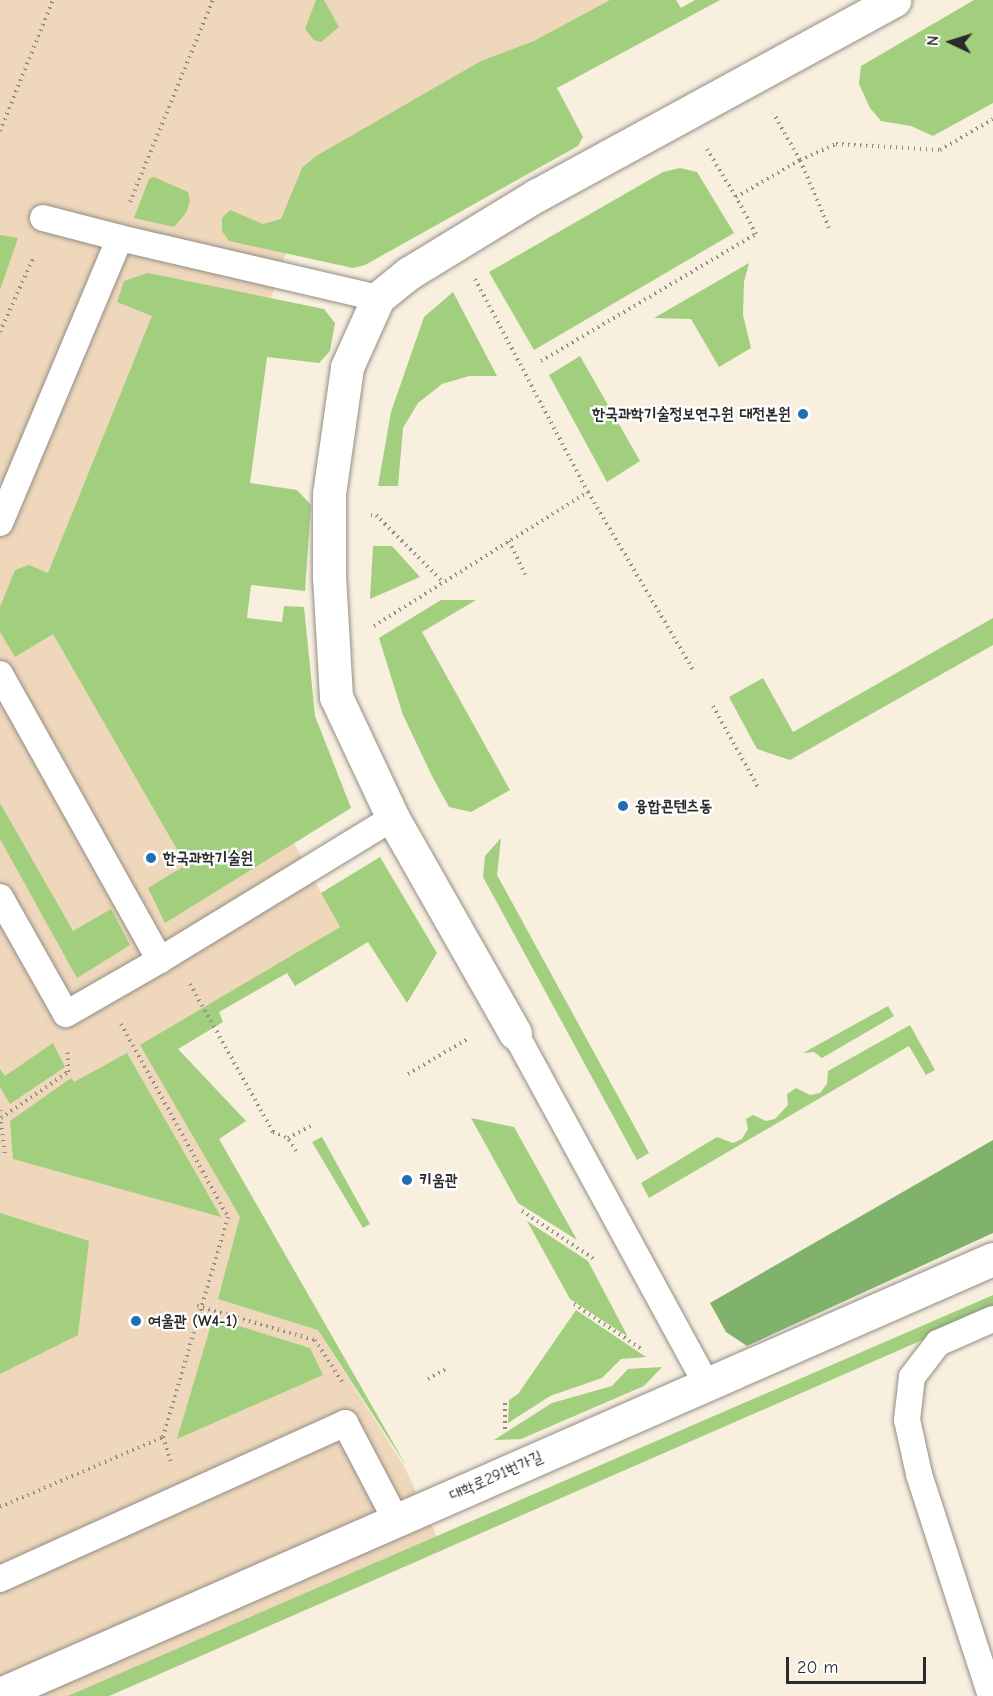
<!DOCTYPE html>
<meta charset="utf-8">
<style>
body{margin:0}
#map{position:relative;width:993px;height:1696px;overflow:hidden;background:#f8efdf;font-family:"Comic Neue","Poor Story",sans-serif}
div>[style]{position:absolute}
.built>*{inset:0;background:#eed7bb}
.green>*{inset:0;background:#a1cf7d}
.forest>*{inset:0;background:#80b26c}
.path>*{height:4px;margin-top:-2px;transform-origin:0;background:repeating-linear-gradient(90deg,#928d85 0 1.5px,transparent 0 6px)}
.roads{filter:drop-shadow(0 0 2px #928d85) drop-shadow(0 0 2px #928d85)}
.service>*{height:26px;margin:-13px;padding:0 13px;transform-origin:13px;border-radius:13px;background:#fff}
.minor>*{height:33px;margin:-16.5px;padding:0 16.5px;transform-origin:16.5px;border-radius:16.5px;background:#fff}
.dots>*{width:16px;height:16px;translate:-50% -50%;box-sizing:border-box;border:3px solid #fff;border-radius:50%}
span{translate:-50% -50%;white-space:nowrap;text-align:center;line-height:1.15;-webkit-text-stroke:4.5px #fff;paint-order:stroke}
.poi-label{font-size:16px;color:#2b2b2b;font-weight:700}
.right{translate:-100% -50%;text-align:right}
.left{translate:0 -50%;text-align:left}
.street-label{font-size:16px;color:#2b2b2b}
.north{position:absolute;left:921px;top:12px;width:60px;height:60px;-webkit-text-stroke:4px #fff;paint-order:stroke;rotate:274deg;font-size:16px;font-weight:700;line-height:24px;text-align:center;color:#2b2b2b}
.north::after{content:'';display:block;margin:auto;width:21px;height:27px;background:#2b2b2b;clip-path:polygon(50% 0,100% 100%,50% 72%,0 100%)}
.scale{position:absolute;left:786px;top:1657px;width:140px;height:27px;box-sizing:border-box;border:3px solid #2b2b2b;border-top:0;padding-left:8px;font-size:18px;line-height:21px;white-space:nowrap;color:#2b2b2b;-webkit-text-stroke:4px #fff;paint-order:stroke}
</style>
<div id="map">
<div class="built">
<div style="clip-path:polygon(0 0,660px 0,534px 72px,286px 253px,271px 298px,261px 336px,224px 599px,295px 845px,340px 927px,150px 1040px,318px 1330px,404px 1466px,443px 1550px,109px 1696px,0 1696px)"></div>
</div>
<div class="green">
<div style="clip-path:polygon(316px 0,324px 0,339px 27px,321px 42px,314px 40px,305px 29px)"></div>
<div style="clip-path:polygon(610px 0,676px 0,681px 8px,695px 0,720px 0,557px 88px,583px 137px,578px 146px,365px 265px,353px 268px,229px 241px,222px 231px,222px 218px,230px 210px,263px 224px,281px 219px,302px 168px,316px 156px,481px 61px,534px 41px)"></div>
<div style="clip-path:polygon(974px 0,993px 0,993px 103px,933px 136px,911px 126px,881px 121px,870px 108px,859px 84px,861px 66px)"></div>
<div style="clip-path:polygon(680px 168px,697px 172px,734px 233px,534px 350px,489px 272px,663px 172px)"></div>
<div style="clip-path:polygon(154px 177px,188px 192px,190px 201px,186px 213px,174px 227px,134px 218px,149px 179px)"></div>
<div style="clip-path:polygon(0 235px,18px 238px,0 290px)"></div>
<div style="clip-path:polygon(749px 263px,744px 282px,743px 315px,751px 348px,719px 367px,691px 319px,654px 318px)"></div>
<div style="clip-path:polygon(148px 273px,324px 309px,335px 323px,330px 351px,319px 363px,267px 357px,250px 483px,297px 490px,311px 505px,305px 591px,251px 585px,247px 618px,282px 622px,284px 606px,304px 607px,315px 716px,351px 808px,165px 923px,148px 888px,186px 865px,53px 634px,15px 657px,0 632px,0 607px,15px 570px,29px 565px,48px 573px,152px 316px,117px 302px,124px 281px)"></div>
<div style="clip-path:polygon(453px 292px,497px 376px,469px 376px,442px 384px,418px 403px,403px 428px,398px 486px,378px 486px,391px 412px,424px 317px)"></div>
<div style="clip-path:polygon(580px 356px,640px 461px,607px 482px,549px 375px)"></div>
<div style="clip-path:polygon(373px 546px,392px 546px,420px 577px,370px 599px)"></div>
<div style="clip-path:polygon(441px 600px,476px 600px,422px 632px,510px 790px,471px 812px,449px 807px,432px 776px,403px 715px,379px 638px)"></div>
<div style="clip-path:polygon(993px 618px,993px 645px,790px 760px,757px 749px,729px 697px,763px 678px,793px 732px)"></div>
<div style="clip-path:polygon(0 803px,73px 931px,111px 909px,130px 945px,77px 978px,0 839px)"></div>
<div style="clip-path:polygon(501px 838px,497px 875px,649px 1153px,637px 1160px,483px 877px,485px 856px)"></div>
<div style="clip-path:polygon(380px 857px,437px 953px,407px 1003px,368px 942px,295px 986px,287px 973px,219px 1012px,223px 1022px,178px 1049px,246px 1121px,219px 1139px,407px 1467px,318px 1330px,218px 1299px,240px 1217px,140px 1045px,340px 927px,321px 893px)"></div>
<div style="clip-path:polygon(888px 1006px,894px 1016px,822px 1058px,814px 1052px,803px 1053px)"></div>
<div style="clip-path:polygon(910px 1025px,935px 1070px,926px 1075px,909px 1046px,649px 1198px,641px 1183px,717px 1137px,733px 1143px,742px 1139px,748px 1129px,746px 1119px,753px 1115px,766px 1121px,775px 1119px,788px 1105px,787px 1094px,796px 1088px,810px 1095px,820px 1093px,827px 1084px,828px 1071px)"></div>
<div style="clip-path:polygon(53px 1043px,65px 1067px,10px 1104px,0 1087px,0 1069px,5px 1076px)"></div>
<div style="clip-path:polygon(127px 1053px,221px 1217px,13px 1159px,10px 1121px,71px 1078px,74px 1082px)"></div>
<div style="clip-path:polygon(471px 1118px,514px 1127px,577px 1240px,518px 1203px)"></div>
<div style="clip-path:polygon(322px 1137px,370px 1224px,363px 1228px,312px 1142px)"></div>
<div style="clip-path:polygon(0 1213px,89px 1241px,78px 1335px,0 1374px)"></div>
<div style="clip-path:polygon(527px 1221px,588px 1261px,628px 1337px,570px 1299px)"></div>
<div style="clip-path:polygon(993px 1295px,993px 1309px,109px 1696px,68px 1696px)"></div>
<div style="clip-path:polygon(576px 1310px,646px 1357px,621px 1359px,602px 1378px,550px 1396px,508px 1423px,509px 1400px,518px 1394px)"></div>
<div style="clip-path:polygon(213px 1318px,310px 1348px,323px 1375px,177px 1439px)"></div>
<div style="clip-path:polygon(662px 1367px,644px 1386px,521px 1439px,494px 1440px,552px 1403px,612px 1386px,628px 1369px)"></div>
</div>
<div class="forest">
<div style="clip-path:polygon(993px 1140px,993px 1233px,747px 1346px,726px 1332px,710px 1303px)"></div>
</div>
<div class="path">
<div style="left:0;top:131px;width:141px;rotate:-68deg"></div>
<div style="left:707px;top:149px;width:56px;rotate:58.9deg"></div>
<div style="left:130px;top:202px;width:218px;rotate:-67.7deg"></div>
<div style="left:829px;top:228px;width:74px;rotate:-113.1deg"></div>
<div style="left:800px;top:160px;width:39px;rotate:-24deg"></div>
<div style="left:836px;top:144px;width:104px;rotate:3.3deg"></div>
<div style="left:940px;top:150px;width:61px;rotate:-30.3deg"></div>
<div style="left:475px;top:279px;width:241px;rotate:62.1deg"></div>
<div style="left:588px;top:492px;width:208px;rotate:59.4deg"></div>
<div style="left:0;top:332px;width:83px;rotate:-65.9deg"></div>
<div style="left:541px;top:361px;width:250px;rotate:-30.6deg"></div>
<div style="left:756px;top:234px;width:42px;rotate:-118.4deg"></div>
<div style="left:736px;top:197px;width:74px;rotate:-30deg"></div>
<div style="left:800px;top:160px;width:54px;rotate:-119.9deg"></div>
<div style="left:371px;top:515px;width:5px"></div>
<div style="left:376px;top:515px;width:95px;rotate:45deg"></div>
<div style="left:509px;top:541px;width:37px;rotate:64deg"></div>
<div style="left:374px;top:626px;width:252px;rotate:-32.1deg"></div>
<div style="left:713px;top:706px;width:95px;rotate:61deg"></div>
<div style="left:190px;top:984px;width:170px;rotate:60.7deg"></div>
<div style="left:273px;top:1132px;width:16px;rotate:22deg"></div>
<div style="left:121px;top:1024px;width:221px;rotate:61deg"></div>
<div style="left:228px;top:1217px;width:229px;rotate:106.5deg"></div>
<div style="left:163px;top:1437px;width:25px;rotate:72deg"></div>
<div style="left:408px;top:1074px;width:71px;rotate:-30.5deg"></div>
<div style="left:0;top:1110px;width:46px;rotate:83.8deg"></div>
<div style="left:1px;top:1118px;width:81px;rotate:-34.5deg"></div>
<div style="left:68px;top:1072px;width:23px;rotate:-92deg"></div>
<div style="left:296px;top:1151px;width:15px;rotate:-122deg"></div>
<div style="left:288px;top:1138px;width:30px;rotate:-28deg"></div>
<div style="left:522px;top:1211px;width:87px;rotate:33.7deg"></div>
<div style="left:574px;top:1304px;width:83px;rotate:33.7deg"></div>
<div style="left:197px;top:1306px;width:123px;rotate:16.1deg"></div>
<div style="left:315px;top:1340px;width:54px;rotate:57.2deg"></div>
<div style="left:428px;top:1379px;width:20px;rotate:-30deg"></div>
<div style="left:505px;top:1429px;width:28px;rotate:-90deg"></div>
<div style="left:0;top:1507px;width:177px;rotate:-23.2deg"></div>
</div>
<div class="roads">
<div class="service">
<div style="left:43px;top:218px;width:80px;rotate:14.6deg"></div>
<div style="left:0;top:523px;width:309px;rotate:-67.2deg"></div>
<div style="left:120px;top:238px;width:265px;rotate:13.1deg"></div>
<div style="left:0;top:674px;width:328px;rotate:60.8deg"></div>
<div style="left:160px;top:960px;width:273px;rotate:-31.4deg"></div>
<div style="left:0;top:897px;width:134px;rotate:60.6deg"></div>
<div style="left:66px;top:1014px;width:108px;rotate:-29.9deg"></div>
<div style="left:515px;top:1033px;width:400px;rotate:61.4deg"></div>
<div style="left:0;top:1579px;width:379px;rotate:-24.3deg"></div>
<div style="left:345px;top:1423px;width:110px;rotate:62.3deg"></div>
<div style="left:991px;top:1696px;width:233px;rotate:-108deg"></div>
<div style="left:919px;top:1474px;width:55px;rotate:-102.5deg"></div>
<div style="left:907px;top:1420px;width:43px;rotate:-83.4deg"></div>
<div style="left:912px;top:1377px;width:43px;rotate:-52.6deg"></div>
<div style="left:938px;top:1343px;width:60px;rotate:-23.6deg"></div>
</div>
<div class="minor">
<div style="left:515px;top:1033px;width:247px;rotate:-119.6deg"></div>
<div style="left:393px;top:818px;width:134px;rotate:-115.2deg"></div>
<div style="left:336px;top:697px;width:120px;rotate:-93.3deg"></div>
<div style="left:329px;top:577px;width:83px;rotate:-90deg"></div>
<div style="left:329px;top:494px;width:128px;rotate:-81.9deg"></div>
<div style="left:347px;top:367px;width:76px;rotate:-65.8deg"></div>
<div style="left:378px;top:298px;width:40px;rotate:-39deg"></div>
<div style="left:409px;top:273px;width:150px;rotate:-31.4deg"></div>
<div style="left:537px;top:195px;width:407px;rotate:-28.6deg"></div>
<div style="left:0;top:1694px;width:1084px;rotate:-23.66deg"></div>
</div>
</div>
<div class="dots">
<div style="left:803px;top:414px;background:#1f6fb2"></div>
<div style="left:623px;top:806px;background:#1f6fb2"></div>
<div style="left:151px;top:858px;background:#1f6fb2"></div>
<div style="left:407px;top:1180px;background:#1f6fb2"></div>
<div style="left:136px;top:1321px;background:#1f6fb2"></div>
</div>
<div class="poi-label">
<span class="right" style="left:791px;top:414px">한국과학기술정보연구원 대전본원</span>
<span class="left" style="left:635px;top:806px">융합콘텐츠동</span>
<span class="left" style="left:163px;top:858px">한국과학기술원</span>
<span class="left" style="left:419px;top:1180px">키움관</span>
<span class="left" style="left:148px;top:1321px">여울관 (W4-1)</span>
</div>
<div class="street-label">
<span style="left:496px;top:1476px;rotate:-24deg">대학로291번가길</span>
</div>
<div class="north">N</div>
<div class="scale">20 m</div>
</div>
